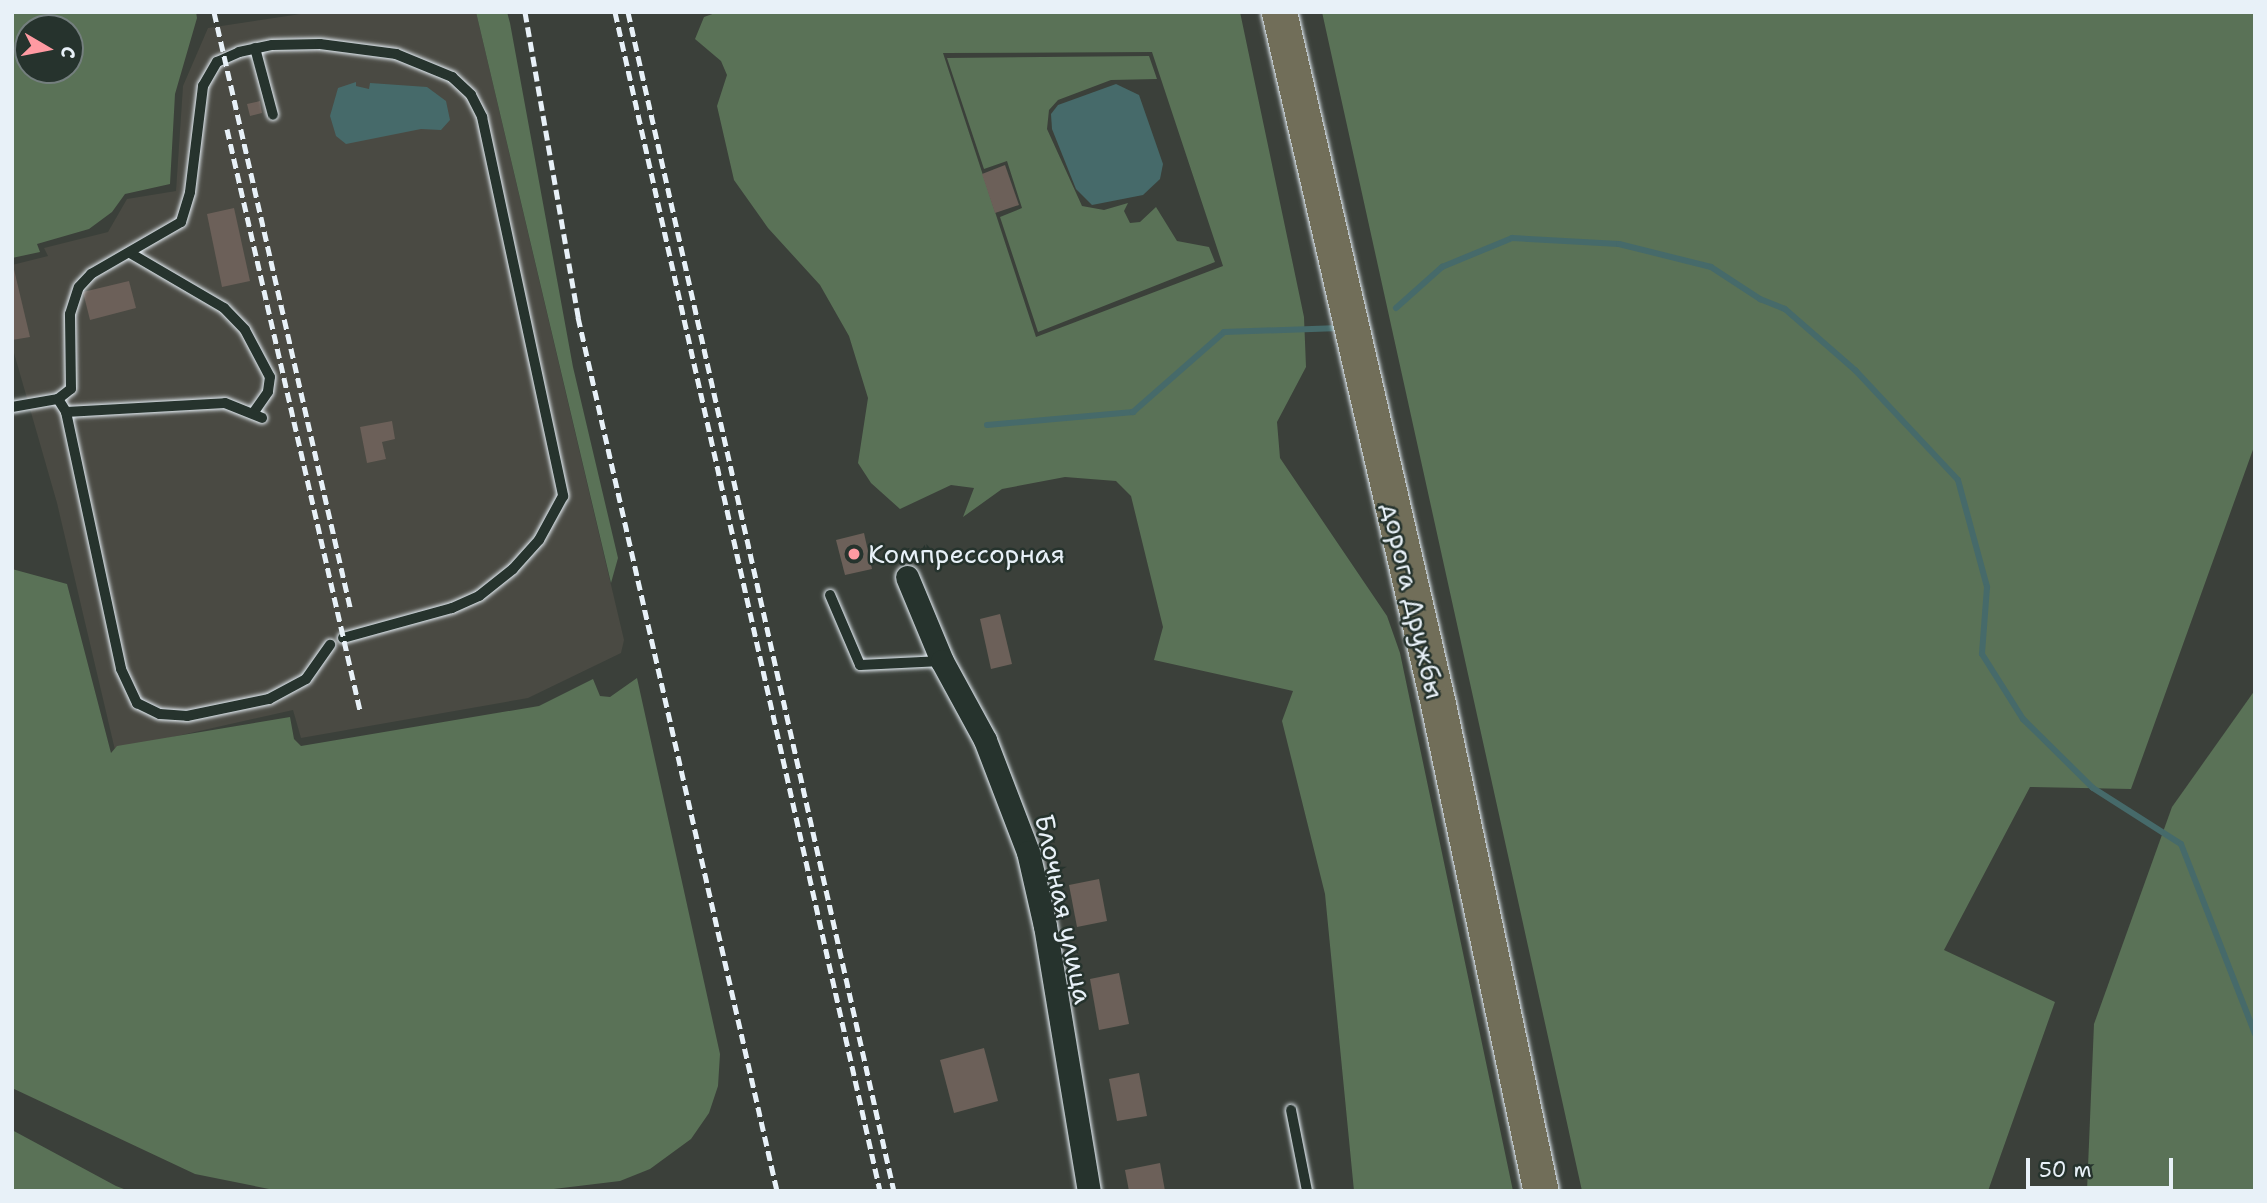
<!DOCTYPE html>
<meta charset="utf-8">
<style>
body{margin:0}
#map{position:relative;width:2267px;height:1203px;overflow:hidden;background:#3b403a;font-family:"Shantell Sans",sans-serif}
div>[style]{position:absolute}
.built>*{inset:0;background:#4a4a43}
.green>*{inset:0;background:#5a7257}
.water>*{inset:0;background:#466a6a}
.stream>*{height:6px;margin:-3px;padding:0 3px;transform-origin:3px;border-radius:3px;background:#466a6a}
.building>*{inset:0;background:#6c6059}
.roads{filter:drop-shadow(0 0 2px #e8f1f8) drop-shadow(0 0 2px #e8f1f8)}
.lane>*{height:10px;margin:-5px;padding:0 5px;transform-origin:5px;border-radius:5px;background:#26332d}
.street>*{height:23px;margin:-11.5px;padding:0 11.5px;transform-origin:11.5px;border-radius:11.5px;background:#26332d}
.primary>*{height:35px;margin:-17.5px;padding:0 17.5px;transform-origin:17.5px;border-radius:17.5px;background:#716e59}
.rail>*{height:5px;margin-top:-2.5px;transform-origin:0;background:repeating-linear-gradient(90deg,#e8f1f8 0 10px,transparent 0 15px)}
.dots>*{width:19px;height:19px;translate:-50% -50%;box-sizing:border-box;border:4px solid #26332d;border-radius:50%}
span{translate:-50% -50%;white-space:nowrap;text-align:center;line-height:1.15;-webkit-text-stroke:5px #26332d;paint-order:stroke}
.poi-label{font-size:26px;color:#e8f1f8}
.left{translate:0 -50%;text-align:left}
.street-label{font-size:26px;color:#e8f1f8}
.frame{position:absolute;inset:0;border:14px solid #e8f1f8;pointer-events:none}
.north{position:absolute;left:14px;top:14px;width:70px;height:70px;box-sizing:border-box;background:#26332d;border:2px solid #747f7e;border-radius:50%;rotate:100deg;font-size:19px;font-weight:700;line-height:28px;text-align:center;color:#e8f1f8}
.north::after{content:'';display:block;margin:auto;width:24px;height:32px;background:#ff9aa2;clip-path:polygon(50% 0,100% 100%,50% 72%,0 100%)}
.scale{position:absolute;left:2026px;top:1158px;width:147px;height:32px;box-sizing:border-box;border:4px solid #e8f1f8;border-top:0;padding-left:9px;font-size:21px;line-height:24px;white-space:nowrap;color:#e8f1f8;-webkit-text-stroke:5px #26332d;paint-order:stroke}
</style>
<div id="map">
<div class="built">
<div style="clip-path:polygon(314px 12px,476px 12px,624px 640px,621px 653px,528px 698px,301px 738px,293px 710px,115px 750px,57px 503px,12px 346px,12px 265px,48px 256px,44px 248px,108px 232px,127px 199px,176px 191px,183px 86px,208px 28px)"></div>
</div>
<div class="green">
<div style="clip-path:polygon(evenodd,12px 12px,196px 12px,197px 18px,175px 94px,170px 184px,125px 194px,112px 212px,89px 229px,37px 244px,40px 252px,12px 258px,12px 12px,70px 28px,70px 70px,28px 70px,28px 28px,70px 28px)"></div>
<div style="clip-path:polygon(476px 12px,507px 12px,510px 23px,573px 367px,618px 558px,611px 583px)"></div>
<div style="clip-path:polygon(evenodd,718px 12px,1240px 12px,1304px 317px,1306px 367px,1277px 422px,1280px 458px,1387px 616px,1400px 653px,1513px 1191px,1354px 1191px,1325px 894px,1282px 721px,1293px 691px,1154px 660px,1163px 627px,1131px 496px,1116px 481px,1065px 477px,1002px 489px,963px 517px,974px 488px,951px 485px,900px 509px,871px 483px,858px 463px,868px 398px,849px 336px,820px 285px,768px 228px,734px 180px,717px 106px,727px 75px,721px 61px,695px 39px,704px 17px,718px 12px,1152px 52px,1223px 266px,1036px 337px,943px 53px,1152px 52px)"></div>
<div style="clip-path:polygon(1322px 12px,2255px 12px,2255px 444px,2131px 789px,2030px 787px,1944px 950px,2055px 1002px,1988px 1191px,1582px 1191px)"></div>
<div style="clip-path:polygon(1149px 56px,1157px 79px,1111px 80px,1058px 100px,1049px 110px,1047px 129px,1082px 206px,1104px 210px,1128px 203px,1124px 211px,1130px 223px,1140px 222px,1156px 207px,1177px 241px,1209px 247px,1215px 262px,1038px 332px,1000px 217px,1022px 208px,1007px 161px,984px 169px,947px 58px)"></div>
<div style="clip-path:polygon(12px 569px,67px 584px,111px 753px,117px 746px,290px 717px,294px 739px,301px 746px,539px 706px,593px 679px,600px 696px,610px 697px,637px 678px,720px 1054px,718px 1086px,709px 1113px,691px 1139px,650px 1169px,620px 1181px,537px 1191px,279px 1191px,195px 1174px,12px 1088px)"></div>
<div style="clip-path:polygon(2255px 690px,2255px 1191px,2087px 1191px,2094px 1024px,2172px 807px)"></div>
<div style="clip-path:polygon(12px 1130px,116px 1186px,129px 1191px,12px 1191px)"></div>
</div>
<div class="water">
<div style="clip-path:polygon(356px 82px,356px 86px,369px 89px,370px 83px,427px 87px,446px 101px,450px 120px,441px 130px,421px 129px,346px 144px,336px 136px,330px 116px,338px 88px)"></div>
<div style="clip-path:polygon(1116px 84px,1139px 95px,1163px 164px,1160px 179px,1143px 195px,1092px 205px,1076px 189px,1052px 129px,1051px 114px,1058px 105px)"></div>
</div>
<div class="stream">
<div style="left:1396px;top:308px;width:62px;rotate:-41.7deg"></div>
<div style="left:1442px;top:267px;width:76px;rotate:-22.5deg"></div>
<div style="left:1512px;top:238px;width:107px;rotate:3.2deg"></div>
<div style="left:1619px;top:244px;width:95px;rotate:14deg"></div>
<div style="left:1711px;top:267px;width:59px;rotate:33.1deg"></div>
<div style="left:1760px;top:299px;width:27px;rotate:22deg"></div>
<div style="left:1785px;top:309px;width:94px;rotate:41.1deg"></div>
<div style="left:1856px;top:371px;width:149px;rotate:46.9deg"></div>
<div style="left:1958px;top:480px;width:111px;rotate:74.8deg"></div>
<div style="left:1987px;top:587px;width:67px;rotate:94.3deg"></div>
<div style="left:1982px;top:654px;width:77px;rotate:57.8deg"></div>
<div style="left:2023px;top:719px;width:98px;rotate:44.6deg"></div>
<div style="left:2093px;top:788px;width:104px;rotate:32.5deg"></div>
<div style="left:2181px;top:844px;width:204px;rotate:68.7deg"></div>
<div style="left:987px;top:425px;width:147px;rotate:-5.1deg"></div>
<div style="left:1133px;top:412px;width:121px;rotate:-41.3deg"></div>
<div style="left:1224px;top:332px;width:116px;rotate:-2deg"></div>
</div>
<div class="building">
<div style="clip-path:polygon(260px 101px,262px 113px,250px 116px,247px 104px)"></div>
<div style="clip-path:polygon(1005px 165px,1019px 205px,995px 213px,982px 174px)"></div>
<div style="clip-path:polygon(234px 208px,250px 281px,222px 287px,207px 214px)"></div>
<div style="clip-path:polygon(12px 261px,30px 337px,12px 340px)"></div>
<div style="clip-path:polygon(129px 281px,136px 308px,90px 320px,83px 292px)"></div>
<div style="clip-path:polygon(392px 421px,395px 439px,382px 442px,386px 459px,367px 463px,360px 427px)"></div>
<div style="clip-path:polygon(864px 533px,872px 569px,845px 575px,836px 540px)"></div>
<div style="clip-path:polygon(1000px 614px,1012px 664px,991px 669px,980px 619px)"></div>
<div style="clip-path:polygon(1099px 879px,1107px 921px,1077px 927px,1069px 885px)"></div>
<div style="clip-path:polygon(1119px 973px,1129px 1024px,1099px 1030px,1090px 979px)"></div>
<div style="clip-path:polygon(984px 1048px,998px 1101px,954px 1113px,940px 1060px)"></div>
<div style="clip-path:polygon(1139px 1073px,1147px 1116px,1117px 1121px,1109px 1079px)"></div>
<div style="clip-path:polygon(1160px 1163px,1165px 1191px,1129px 1191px,1125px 1170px)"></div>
</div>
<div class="roads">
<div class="lane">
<div style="left:255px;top:48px;width:69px;rotate:75deg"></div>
<div style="left:130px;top:253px;width:109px;rotate:30.3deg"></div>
<div style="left:224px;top:308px;width:30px;rotate:46deg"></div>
<div style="left:245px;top:330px;width:53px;rotate:62deg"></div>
<div style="left:270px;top:377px;width:15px;rotate:98deg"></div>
<div style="left:268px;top:392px;width:24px;rotate:125deg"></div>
<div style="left:58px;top:399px;width:16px;rotate:-38deg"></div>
<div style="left:71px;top:389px;width:75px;rotate:-90.8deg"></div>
<div style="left:70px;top:314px;width:28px;rotate:-72deg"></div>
<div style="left:79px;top:287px;width:18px;rotate:-47deg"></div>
<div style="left:91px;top:274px;width:104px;rotate:-30deg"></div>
<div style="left:181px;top:222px;width:31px;rotate:-73deg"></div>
<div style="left:190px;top:192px;width:107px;rotate:-83deg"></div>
<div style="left:203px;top:86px;width:28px;rotate:-60deg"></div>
<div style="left:217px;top:62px;width:24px;rotate:-24deg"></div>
<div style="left:239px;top:52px;width:34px;rotate:-12deg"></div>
<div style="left:272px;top:45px;width:48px;rotate:-1.2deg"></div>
<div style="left:320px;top:44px;width:77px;rotate:7.5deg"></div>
<div style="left:396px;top:54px;width:61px;rotate:22.3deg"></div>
<div style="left:452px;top:77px;width:26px;rotate:43deg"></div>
<div style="left:471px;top:95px;width:25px;rotate:63deg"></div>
<div style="left:482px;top:117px;width:388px;rotate:77.9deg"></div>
<div style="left:563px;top:496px;width:50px;rotate:118.6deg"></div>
<div style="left:539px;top:540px;width:39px;rotate:132deg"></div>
<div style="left:513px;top:569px;width:43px;rotate:141.5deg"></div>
<div style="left:479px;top:596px;width:30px;rotate:156deg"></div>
<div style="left:452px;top:608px;width:113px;rotate:164.6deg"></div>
<div style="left:12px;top:407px;width:47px;rotate:-9.9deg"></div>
<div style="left:58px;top:399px;width:15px;rotate:58deg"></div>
<div style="left:66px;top:412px;width:263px;rotate:77.9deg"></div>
<div style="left:121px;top:669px;width:38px;rotate:65deg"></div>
<div style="left:137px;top:703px;width:25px;rotate:26deg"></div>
<div style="left:160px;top:714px;width:27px;rotate:4deg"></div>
<div style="left:187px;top:716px;width:84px;rotate:-11.7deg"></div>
<div style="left:269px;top:699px;width:42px;rotate:-28.4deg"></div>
<div style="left:306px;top:679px;width:42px;rotate:-54.8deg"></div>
<div style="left:66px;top:412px;width:159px;rotate:-3.2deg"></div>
<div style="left:225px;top:403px;width:40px;rotate:22deg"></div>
<div style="left:830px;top:595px;width:76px;rotate:66.8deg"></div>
<div style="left:860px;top:665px;width:82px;rotate:-2.8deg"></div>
<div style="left:1291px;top:1110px;width:83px;rotate:78.8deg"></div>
</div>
<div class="street">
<div style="left:907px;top:577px;width:91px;rotate:67.4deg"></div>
<div style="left:942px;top:661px;width:90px;rotate:61.4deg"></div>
<div style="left:985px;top:740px;width:120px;rotate:69deg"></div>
<div style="left:1028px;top:852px;width:76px;rotate:77.1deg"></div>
<div style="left:1045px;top:926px;width:269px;rotate:80.6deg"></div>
</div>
<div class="primary">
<div style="left:1279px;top:12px;width:710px;rotate:77.06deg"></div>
<div style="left:1438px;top:704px;width:498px;rotate:78.1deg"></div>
</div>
</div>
<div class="rail">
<div style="left:214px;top:12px;width:614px;rotate:77.12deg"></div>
<div style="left:525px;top:12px;width:310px;rotate:80.1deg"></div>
<div style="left:578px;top:317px;width:896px;rotate:77.17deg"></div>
<div style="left:615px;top:12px;width:1208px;rotate:77.33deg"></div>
<div style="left:628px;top:12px;width:1209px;rotate:77.29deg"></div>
<div style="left:227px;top:129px;width:596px;rotate:77.11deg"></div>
</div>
<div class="dots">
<div style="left:854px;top:554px;background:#ff9aa2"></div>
</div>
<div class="poi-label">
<span class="left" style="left:868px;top:554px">Компрессорная</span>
</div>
<div class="street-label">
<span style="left:1413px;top:601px;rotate:77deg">дорога Дружбы</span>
<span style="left:1064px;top:909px;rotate:78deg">Блочная улица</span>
</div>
<div class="frame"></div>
<div class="north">С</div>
<div class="scale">50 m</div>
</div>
